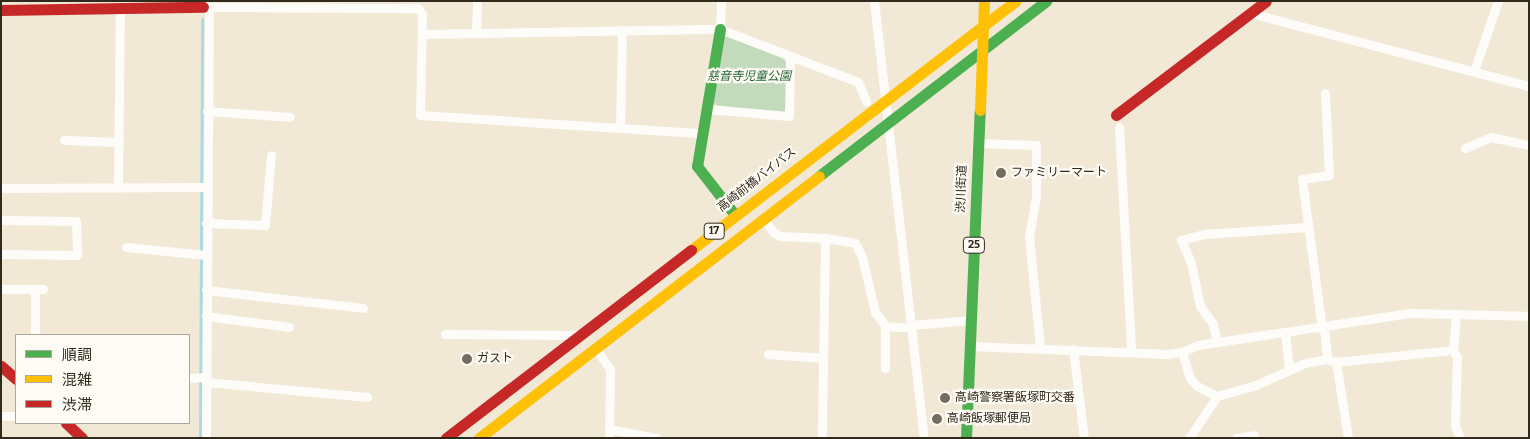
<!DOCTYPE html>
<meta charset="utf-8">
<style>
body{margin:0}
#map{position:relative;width:1530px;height:439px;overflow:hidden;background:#f1e8d6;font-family:Bitter,"Noto Sans JP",serif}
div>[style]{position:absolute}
.green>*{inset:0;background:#c4dabc}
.stream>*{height:3px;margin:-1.5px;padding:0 1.5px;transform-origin:1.5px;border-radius:1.5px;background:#aadbe4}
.street>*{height:9px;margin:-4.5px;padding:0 4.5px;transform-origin:4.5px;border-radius:4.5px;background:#fdfcf9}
.fast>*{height:11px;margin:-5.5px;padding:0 5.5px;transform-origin:5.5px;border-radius:5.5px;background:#4caf50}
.slow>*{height:11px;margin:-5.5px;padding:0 5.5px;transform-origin:5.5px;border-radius:5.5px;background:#ffc107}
.jam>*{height:11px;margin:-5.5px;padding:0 5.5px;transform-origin:5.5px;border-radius:5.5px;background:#c62828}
.dots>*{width:14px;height:14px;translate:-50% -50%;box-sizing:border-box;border:2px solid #fefaf4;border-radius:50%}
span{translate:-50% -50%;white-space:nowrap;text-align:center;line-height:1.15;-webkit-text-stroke:4.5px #fefaf4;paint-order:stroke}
.shield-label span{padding:1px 4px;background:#fefaf4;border:1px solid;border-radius:4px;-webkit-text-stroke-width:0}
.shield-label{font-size:11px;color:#302a1d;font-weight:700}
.park-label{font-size:12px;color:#226833;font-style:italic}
.poi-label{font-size:12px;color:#302a1d}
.left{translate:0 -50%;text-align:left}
.street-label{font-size:12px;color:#302a1d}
.frame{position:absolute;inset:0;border:2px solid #302a1d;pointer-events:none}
.legend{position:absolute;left:15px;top:334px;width:175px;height:90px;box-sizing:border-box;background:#fefaf4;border:1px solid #aca79e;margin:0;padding:6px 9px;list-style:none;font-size:15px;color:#302a1d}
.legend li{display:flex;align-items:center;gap:10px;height:25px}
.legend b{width:25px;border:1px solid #aca79e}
</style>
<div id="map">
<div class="green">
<div style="clip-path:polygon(729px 35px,783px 58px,786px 63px,786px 111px,781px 113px,716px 105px,713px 101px,722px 39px)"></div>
</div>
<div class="stream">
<div style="left:200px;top:438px;width:419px;rotate:-89.7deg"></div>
</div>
<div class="street">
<div style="left:203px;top:1px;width:6px;rotate:90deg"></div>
<div style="left:203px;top:7px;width:215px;rotate:0.3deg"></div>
<div style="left:418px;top:8px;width:7px;rotate:56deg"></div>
<div style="left:422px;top:14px;width:101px;rotate:91.1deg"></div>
<div style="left:420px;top:115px;width:282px;rotate:3.7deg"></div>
<div style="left:874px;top:1px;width:440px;rotate:83.5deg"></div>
<div style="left:1250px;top:13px;width:288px;rotate:14.7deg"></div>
<div style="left:720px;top:29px;width:28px;rotate:-88deg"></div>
<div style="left:476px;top:33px;width:32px;rotate:-88deg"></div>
<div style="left:422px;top:34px;width:298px;rotate:-1deg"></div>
<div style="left:720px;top:29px;width:148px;rotate:21deg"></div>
<div style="left:858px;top:82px;width:21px;rotate:67deg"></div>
<div style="left:1474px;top:71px;width:74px;rotate:-71.1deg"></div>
<div style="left:706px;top:109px;width:83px;rotate:4.8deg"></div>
<div style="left:789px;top:116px;width:59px;rotate:-89deg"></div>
<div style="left:207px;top:111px;width:83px;rotate:4.1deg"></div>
<div style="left:1119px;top:127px;width:225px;rotate:86.9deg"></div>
<div style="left:620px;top:128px;width:98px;rotate:-88.8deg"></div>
<div style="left:64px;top:140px;width:55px;rotate:2.1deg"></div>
<div style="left:978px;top:143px;width:58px;rotate:2deg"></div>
<div style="left:1036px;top:145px;width:51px;rotate:90deg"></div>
<div style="left:1036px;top:196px;width:42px;rotate:99.7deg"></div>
<div style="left:1029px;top:237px;width:112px;rotate:84.3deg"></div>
<div style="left:1465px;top:148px;width:28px;rotate:-23deg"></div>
<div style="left:1491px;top:137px;width:39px;rotate:12deg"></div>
<div style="left:1px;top:188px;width:205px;rotate:-0.3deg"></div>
<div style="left:118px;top:188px;width:178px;rotate:-89.4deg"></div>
<div style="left:1px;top:220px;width:75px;rotate:0.8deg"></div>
<div style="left:76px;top:221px;width:34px;rotate:88deg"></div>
<div style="left:77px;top:255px;width:76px;rotate:-179.2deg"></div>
<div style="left:765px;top:220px;width:14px;rotate:56deg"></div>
<div style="left:773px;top:232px;width:8px;rotate:30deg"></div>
<div style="left:780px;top:236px;width:45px;rotate:2.5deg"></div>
<div style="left:825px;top:238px;width:200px;rotate:90.9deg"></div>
<div style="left:206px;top:223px;width:59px;rotate:1.9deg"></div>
<div style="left:265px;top:225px;width:70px;rotate:-85.1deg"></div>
<div style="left:825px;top:238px;width:30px;rotate:9deg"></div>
<div style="left:855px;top:243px;width:16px;rotate:63deg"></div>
<div style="left:862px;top:257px;width:57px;rotate:76.7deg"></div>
<div style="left:875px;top:312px;width:17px;rotate:54deg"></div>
<div style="left:885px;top:326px;width:26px;rotate:4deg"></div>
<div style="left:126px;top:247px;width:80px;rotate:5.7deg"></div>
<div style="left:1px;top:289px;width:42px"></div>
<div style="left:35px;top:289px;width:46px;rotate:90deg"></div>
<div style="left:206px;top:290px;width:158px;rotate:6.5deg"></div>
<div style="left:206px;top:316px;width:84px;rotate:7.5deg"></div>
<div style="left:911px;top:325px;width:60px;rotate:-4.8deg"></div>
<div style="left:885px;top:326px;width:42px;rotate:90deg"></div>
<div style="left:1324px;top:328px;width:31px;rotate:84deg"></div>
<div style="left:1322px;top:329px;width:151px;rotate:-97.6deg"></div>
<div style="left:1302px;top:179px;width:27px;rotate:-8deg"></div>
<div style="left:1329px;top:175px;width:82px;rotate:-92.8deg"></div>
<div style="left:1285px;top:332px;width:37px;rotate:84deg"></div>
<div style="left:445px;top:334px;width:133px;rotate:0.4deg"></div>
<div style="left:1217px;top:342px;width:18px;rotate:-103deg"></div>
<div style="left:1213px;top:324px;width:22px;rotate:-126deg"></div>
<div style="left:1200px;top:306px;width:44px;rotate:-101.8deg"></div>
<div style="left:1191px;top:263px;width:25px;rotate:-113deg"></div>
<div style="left:1181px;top:240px;width:24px;rotate:-15deg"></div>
<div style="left:1204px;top:234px;width:104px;rotate:-3.9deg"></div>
<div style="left:970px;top:346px;width:197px;rotate:2.3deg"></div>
<div style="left:1167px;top:354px;width:15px;rotate:-8deg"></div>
<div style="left:1182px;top:352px;width:17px;rotate:-24deg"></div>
<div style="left:1198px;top:345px;width:214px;rotate:-8.6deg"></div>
<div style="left:1410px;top:313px;width:119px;rotate:1.4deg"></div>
<div style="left:596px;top:349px;width:24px;rotate:55deg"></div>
<div style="left:610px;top:369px;width:69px;rotate:90.8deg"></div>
<div style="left:1073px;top:349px;width:90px;rotate:83deg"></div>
<div style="left:1453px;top:350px;width:8px;rotate:60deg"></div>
<div style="left:1457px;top:357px;width:69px;rotate:91.7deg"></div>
<div style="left:1455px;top:426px;width:13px;rotate:67deg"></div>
<div style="left:1182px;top:352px;width:27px;rotate:73deg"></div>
<div style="left:1190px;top:378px;width:11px;rotate:49deg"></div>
<div style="left:1197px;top:386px;width:22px;rotate:27deg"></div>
<div style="left:1217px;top:396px;width:41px;rotate:-15.8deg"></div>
<div style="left:1256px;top:385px;width:54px;rotate:-24.2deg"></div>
<div style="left:1305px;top:363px;width:22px;rotate:-10deg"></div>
<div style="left:1327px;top:359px;width:9px;rotate:18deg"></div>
<div style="left:1336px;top:362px;width:118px;rotate:-5.9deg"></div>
<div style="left:1453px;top:350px;width:34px;rotate:-85deg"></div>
<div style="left:768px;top:354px;width:55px;rotate:4.2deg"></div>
<div style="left:1336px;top:362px;width:77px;rotate:81deg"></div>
<div style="left:189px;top:378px;width:17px;rotate:-3deg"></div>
<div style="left:206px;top:382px;width:162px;rotate:5.3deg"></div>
<div style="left:1px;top:416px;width:15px"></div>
<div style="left:609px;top:429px;width:48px;rotate:10.8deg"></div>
<div style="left:206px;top:438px;width:431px;rotate:-89.6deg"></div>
<div style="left:1189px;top:438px;width:50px;rotate:-56.3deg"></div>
<div style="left:1236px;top:438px;width:18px;rotate:-9deg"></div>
</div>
<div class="fast">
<div style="left:720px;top:29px;width:139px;rotate:99.5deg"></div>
<div style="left:697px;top:166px;width:62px;rotate:52.2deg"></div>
<div style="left:819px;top:176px;width:287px;rotate:-37.6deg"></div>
<div style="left:966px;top:438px;width:328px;rotate:-87.6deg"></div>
</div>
<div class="slow">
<div style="left:980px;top:110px;width:109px;rotate:-87.9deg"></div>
<div style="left:691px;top:250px;width:409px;rotate:-37.5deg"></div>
<div style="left:479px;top:438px;width:429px;rotate:-37.6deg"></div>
</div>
<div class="jam">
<div style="left:1px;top:10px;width:202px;rotate:-0.9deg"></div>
<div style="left:1116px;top:115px;width:188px;rotate:-37.2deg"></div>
<div style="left:1px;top:366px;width:20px;rotate:41deg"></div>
<div style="left:66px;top:423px;width:22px;rotate:43deg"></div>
<div style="left:446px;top:438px;width:309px;rotate:-37.5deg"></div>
</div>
<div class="dots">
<div style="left:1001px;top:173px;background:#746c5e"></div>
<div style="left:467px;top:359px;background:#746c5e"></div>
<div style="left:945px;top:398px;background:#746c5e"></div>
<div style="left:937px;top:419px;background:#746c5e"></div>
</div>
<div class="shield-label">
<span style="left:714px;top:231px">17</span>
<span style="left:974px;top:245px">25</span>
</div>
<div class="park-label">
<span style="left:749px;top:77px">慈音寺児童公園</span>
</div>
<div class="poi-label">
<span class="left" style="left:1011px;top:173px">ファミリーマート</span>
<span class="left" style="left:477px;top:359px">ガスト</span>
<span class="left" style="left:955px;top:398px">高崎警察署飯塚町交番</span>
<span class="left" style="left:947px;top:419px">高崎飯塚郵便局</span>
</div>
<div class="street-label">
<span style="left:757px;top:180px;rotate:-38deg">高崎前橋バイパス</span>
<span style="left:962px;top:189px;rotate:-88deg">渋川街道</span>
</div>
<div class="frame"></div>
<ul class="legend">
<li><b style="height:6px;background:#4caf50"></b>順調</li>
<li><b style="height:6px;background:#ffc107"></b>混雑</li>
<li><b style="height:6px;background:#c62828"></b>渋滞</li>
</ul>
</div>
